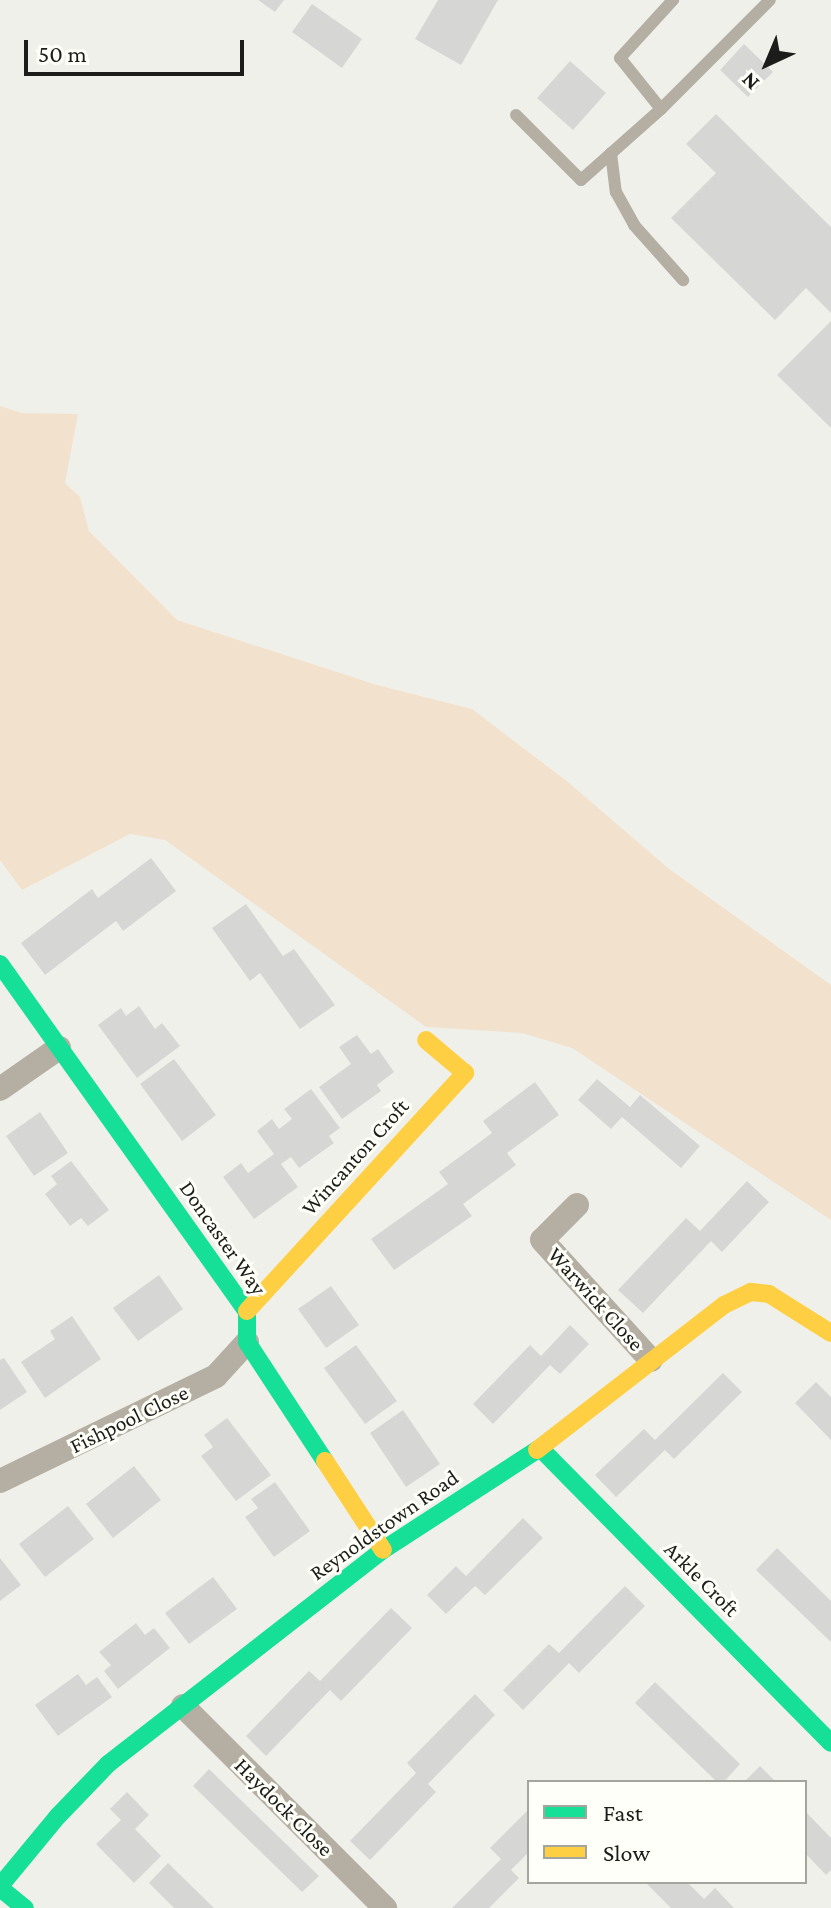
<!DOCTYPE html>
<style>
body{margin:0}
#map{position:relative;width:831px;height:1908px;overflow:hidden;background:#f0f0eb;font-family:"Crimson Pro",serif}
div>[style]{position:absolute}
.green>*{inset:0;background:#f2e2cd}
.building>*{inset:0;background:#d6d7d4}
.lane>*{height:12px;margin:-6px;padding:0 6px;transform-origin:6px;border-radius:6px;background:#b4afa2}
.street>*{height:24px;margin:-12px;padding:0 12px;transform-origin:12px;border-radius:12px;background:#b4afa2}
.fast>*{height:18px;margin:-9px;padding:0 9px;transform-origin:9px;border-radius:9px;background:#16e098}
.slow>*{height:18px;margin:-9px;padding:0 9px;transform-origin:9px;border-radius:9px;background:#ffcf43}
span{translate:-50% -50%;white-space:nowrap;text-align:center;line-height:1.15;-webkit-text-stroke:6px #fefff8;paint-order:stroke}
.street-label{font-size:22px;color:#1c1d1a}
.legend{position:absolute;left:527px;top:1780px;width:280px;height:104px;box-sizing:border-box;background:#fefff8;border:2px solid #a4a59f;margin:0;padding:10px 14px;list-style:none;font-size:24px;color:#1c1d1a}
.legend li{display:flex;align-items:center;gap:16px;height:40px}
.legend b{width:40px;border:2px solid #a4a59f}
.north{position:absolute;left:727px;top:24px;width:80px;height:80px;-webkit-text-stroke:6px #fefff8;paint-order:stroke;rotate:224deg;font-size:22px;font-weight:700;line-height:32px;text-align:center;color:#1c1d1a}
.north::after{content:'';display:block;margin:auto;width:28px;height:36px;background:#1c1d1a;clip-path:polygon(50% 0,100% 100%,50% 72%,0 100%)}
.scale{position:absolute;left:24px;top:40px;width:220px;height:36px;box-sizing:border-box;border:4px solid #1c1d1a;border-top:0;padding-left:10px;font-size:24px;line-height:28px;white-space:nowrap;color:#1c1d1a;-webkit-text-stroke:6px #fefff8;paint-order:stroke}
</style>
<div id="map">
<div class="green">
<div style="clip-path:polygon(0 406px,22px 413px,78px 414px,65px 483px,80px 497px,89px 531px,177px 620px,377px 685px,472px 709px,568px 782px,668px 868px,831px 985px,831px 1220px,572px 1048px,522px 1033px,426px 1027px,165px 840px,130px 834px,22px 890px,0 860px)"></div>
</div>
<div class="building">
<div style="clip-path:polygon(258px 0,284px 0,275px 12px)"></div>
<div style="clip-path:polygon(438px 0,498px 0,461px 65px,415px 39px)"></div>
<div style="clip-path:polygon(312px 4px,362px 39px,342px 68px,292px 32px)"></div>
<div style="clip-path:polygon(744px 44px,773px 72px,748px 97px,720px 70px)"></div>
<div style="clip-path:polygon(570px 61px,606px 93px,573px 130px,537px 98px)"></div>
<div style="clip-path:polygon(716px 114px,831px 227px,831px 313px,806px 288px,775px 320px,671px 218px,716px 173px,686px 144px)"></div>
<div style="clip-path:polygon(831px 321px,831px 428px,777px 375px)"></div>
<div style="clip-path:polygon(151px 858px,176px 891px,123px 931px,116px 921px,45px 975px,21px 943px,92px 889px,98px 898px)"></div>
<div style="clip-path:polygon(246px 904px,283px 956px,294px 949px,335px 1005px,300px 1029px,260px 973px,250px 981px,212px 928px)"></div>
<div style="clip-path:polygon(139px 1006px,155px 1029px,162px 1023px,180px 1046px,137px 1078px,98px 1025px,121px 1008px,126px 1016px)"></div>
<div style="clip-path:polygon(357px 1035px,371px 1054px,378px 1049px,394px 1072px,377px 1085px,381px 1091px,342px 1119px,319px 1087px,351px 1064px,339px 1047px)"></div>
<div style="clip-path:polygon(174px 1059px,216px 1115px,182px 1141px,140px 1084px)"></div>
<div style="clip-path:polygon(597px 1079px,630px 1107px,640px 1095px,700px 1146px,681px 1168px,622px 1117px,611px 1129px,578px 1100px)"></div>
<div style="clip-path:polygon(535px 1082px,559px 1115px,507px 1153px,516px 1165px,463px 1204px,472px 1216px,394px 1270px,371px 1239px,448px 1184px,439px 1172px,492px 1133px,483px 1121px)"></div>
<div style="clip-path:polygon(311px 1089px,340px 1128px,329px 1136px,334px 1143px,299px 1168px,291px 1157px,281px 1164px,298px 1187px,254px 1219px,223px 1177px,241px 1163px,248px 1173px,274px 1154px,257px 1131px,272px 1119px,279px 1129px,292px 1119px,284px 1109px)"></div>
<div style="clip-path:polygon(40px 1112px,68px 1153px,34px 1176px,6px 1136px)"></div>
<div style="clip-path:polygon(71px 1161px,109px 1210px,88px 1226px,81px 1218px,70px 1226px,45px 1194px,57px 1184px,51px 1176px)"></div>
<div style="clip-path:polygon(747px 1181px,769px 1202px,722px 1252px,711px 1241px,643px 1313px,618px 1290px,686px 1218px,700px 1231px)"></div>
<div style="clip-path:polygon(159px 1275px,183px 1309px,138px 1341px,113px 1308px)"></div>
<div style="clip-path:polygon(331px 1286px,359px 1325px,326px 1348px,298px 1309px)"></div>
<div style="clip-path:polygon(72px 1316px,101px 1359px,45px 1398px,21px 1362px,55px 1339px,50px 1331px)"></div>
<div style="clip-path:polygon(570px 1325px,589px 1344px,560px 1374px,550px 1365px,493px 1424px,473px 1404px,530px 1345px,541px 1356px)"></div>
<div style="clip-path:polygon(356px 1345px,397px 1401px,365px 1424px,324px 1368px)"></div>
<div style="clip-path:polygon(4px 1358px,27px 1392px,0 1410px,0 1360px)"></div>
<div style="clip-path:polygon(723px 1373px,742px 1392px,674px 1459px,665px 1450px,616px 1497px,595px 1475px,644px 1429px,655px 1440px)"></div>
<div style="clip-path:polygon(816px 1382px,831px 1397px,831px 1440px,795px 1403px)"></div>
<div style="clip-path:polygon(403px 1410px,440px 1464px,406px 1487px,370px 1433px)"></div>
<div style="clip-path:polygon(227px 1418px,271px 1475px,236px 1501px,201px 1456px,213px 1447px,204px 1435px)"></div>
<div style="clip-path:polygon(134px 1466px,161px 1500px,113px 1538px,86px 1504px)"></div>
<div style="clip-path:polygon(275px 1482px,310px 1531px,274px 1557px,245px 1517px,258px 1508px,251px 1499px)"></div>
<div style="clip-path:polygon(68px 1506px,94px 1539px,45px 1577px,19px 1544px)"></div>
<div style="clip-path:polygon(523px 1518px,543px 1538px,485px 1595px,475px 1586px,446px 1614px,427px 1595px,456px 1566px,466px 1576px)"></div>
<div style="clip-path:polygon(777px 1548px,831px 1601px,831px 1642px,756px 1570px)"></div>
<div style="clip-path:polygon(0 1558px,21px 1585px,0 1601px)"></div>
<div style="clip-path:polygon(213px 1577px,237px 1609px,189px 1644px,165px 1613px)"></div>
<div style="clip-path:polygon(625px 1586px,645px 1606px,579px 1673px,569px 1663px,523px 1710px,503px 1690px,549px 1644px,559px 1653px)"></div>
<div style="clip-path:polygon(391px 1608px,412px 1628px,341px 1701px,330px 1690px,266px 1756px,246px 1736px,309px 1671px,320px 1681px)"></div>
<div style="clip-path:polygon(136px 1623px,145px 1635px,154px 1628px,170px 1648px,118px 1689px,104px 1671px,111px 1665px,99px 1652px)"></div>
<div style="clip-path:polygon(78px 1674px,86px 1685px,97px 1677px,112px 1697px,58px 1736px,35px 1705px)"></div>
<div style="clip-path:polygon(655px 1682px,740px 1764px,724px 1782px,717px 1782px,635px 1703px)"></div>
<div style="clip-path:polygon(475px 1694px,495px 1715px,428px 1784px,436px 1792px,370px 1860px,350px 1841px,416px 1773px,407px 1763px)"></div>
<div style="clip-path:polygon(760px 1766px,776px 1782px,744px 1782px)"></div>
<div style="clip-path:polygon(209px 1769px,319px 1876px,302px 1892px,193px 1786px)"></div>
<div style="clip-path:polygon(127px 1792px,149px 1815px,135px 1829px,161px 1856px,134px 1883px,96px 1844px,121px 1820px,110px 1809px)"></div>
<div style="clip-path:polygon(529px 1809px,529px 1852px,511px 1870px,519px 1878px,489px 1908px,452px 1908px,501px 1859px,490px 1848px)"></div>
<div style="clip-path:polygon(805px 1811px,831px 1838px,831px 1870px,826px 1875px,805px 1853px)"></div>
<div style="clip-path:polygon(168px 1863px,214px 1908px,174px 1908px,149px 1883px)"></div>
<div style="clip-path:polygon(645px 1882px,687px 1882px,704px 1899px,715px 1888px,734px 1908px,671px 1908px)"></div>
</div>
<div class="lane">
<div style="left:661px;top:109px;width:65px;rotate:-128.8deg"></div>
<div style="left:620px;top:58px;width:79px;rotate:-47.6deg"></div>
<div style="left:516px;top:115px;width:92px;rotate:45deg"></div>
<div style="left:581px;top:180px;width:107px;rotate:-41.6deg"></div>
<div style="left:661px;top:109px;width:154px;rotate:-45deg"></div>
<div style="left:611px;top:153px;width:39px;rotate:83deg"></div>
<div style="left:616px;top:192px;width:38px;rotate:61deg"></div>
<div style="left:634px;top:225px;width:74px;rotate:48.3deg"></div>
</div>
<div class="street">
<div style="left:0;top:1089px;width:72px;rotate:-34.8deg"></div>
<div style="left:577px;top:1205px;width:49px;rotate:135deg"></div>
<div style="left:542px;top:1240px;width:162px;rotate:47.8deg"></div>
<div style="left:0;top:1481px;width:240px;rotate:-25.9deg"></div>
<div style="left:216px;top:1376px;width:46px;rotate:-47.6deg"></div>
<div style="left:183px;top:1706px;width:286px;rotate:45deg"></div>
</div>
<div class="fast">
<div style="left:0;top:964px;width:426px;rotate:54.6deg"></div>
<div style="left:247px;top:1311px;width:31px;rotate:90deg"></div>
<div style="left:247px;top:1342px;width:142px;rotate:56.8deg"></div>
<div style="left:540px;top:1448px;width:414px;rotate:45.4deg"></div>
<div style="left:0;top:1886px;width:91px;rotate:-50.4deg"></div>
<div style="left:58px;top:1816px;width:72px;rotate:-46.1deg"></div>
<div style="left:108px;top:1764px;width:348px;rotate:-37.9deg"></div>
<div style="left:383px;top:1550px;width:184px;rotate:-33deg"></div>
<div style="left:0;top:1888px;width:32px;rotate:39deg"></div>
</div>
<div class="slow">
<div style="left:247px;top:1311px;width:323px;rotate:-47.5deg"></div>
<div style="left:465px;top:1073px;width:51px;rotate:-139.8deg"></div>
<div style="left:537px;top:1450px;width:237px;rotate:-37.8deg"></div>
<div style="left:724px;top:1305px;width:30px;rotate:-26deg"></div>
<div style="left:751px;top:1292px;width:18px;rotate:6deg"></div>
<div style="left:769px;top:1294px;width:73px;rotate:32.2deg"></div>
<div style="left:325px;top:1461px;width:106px;rotate:56.9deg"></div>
</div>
<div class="street-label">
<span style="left:355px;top:1157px;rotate:-48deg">Wincanton Croft</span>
<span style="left:223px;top:1238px;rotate:55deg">Doncaster Way</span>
<span style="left:596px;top:1299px;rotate:48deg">Warwick Close</span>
<span style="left:129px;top:1419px;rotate:-26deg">Fishpool Close</span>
<span style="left:384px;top:1525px;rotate:-35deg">Reynoldstown Road</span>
<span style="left:702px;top:1579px;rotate:45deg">Arkle Croft</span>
<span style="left:284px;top:1807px;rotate:45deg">Haydock Close</span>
</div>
<ul class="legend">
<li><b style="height:10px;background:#16e098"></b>Fast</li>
<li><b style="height:10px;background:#ffcf43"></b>Slow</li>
</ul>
<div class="north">N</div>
<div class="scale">50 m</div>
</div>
